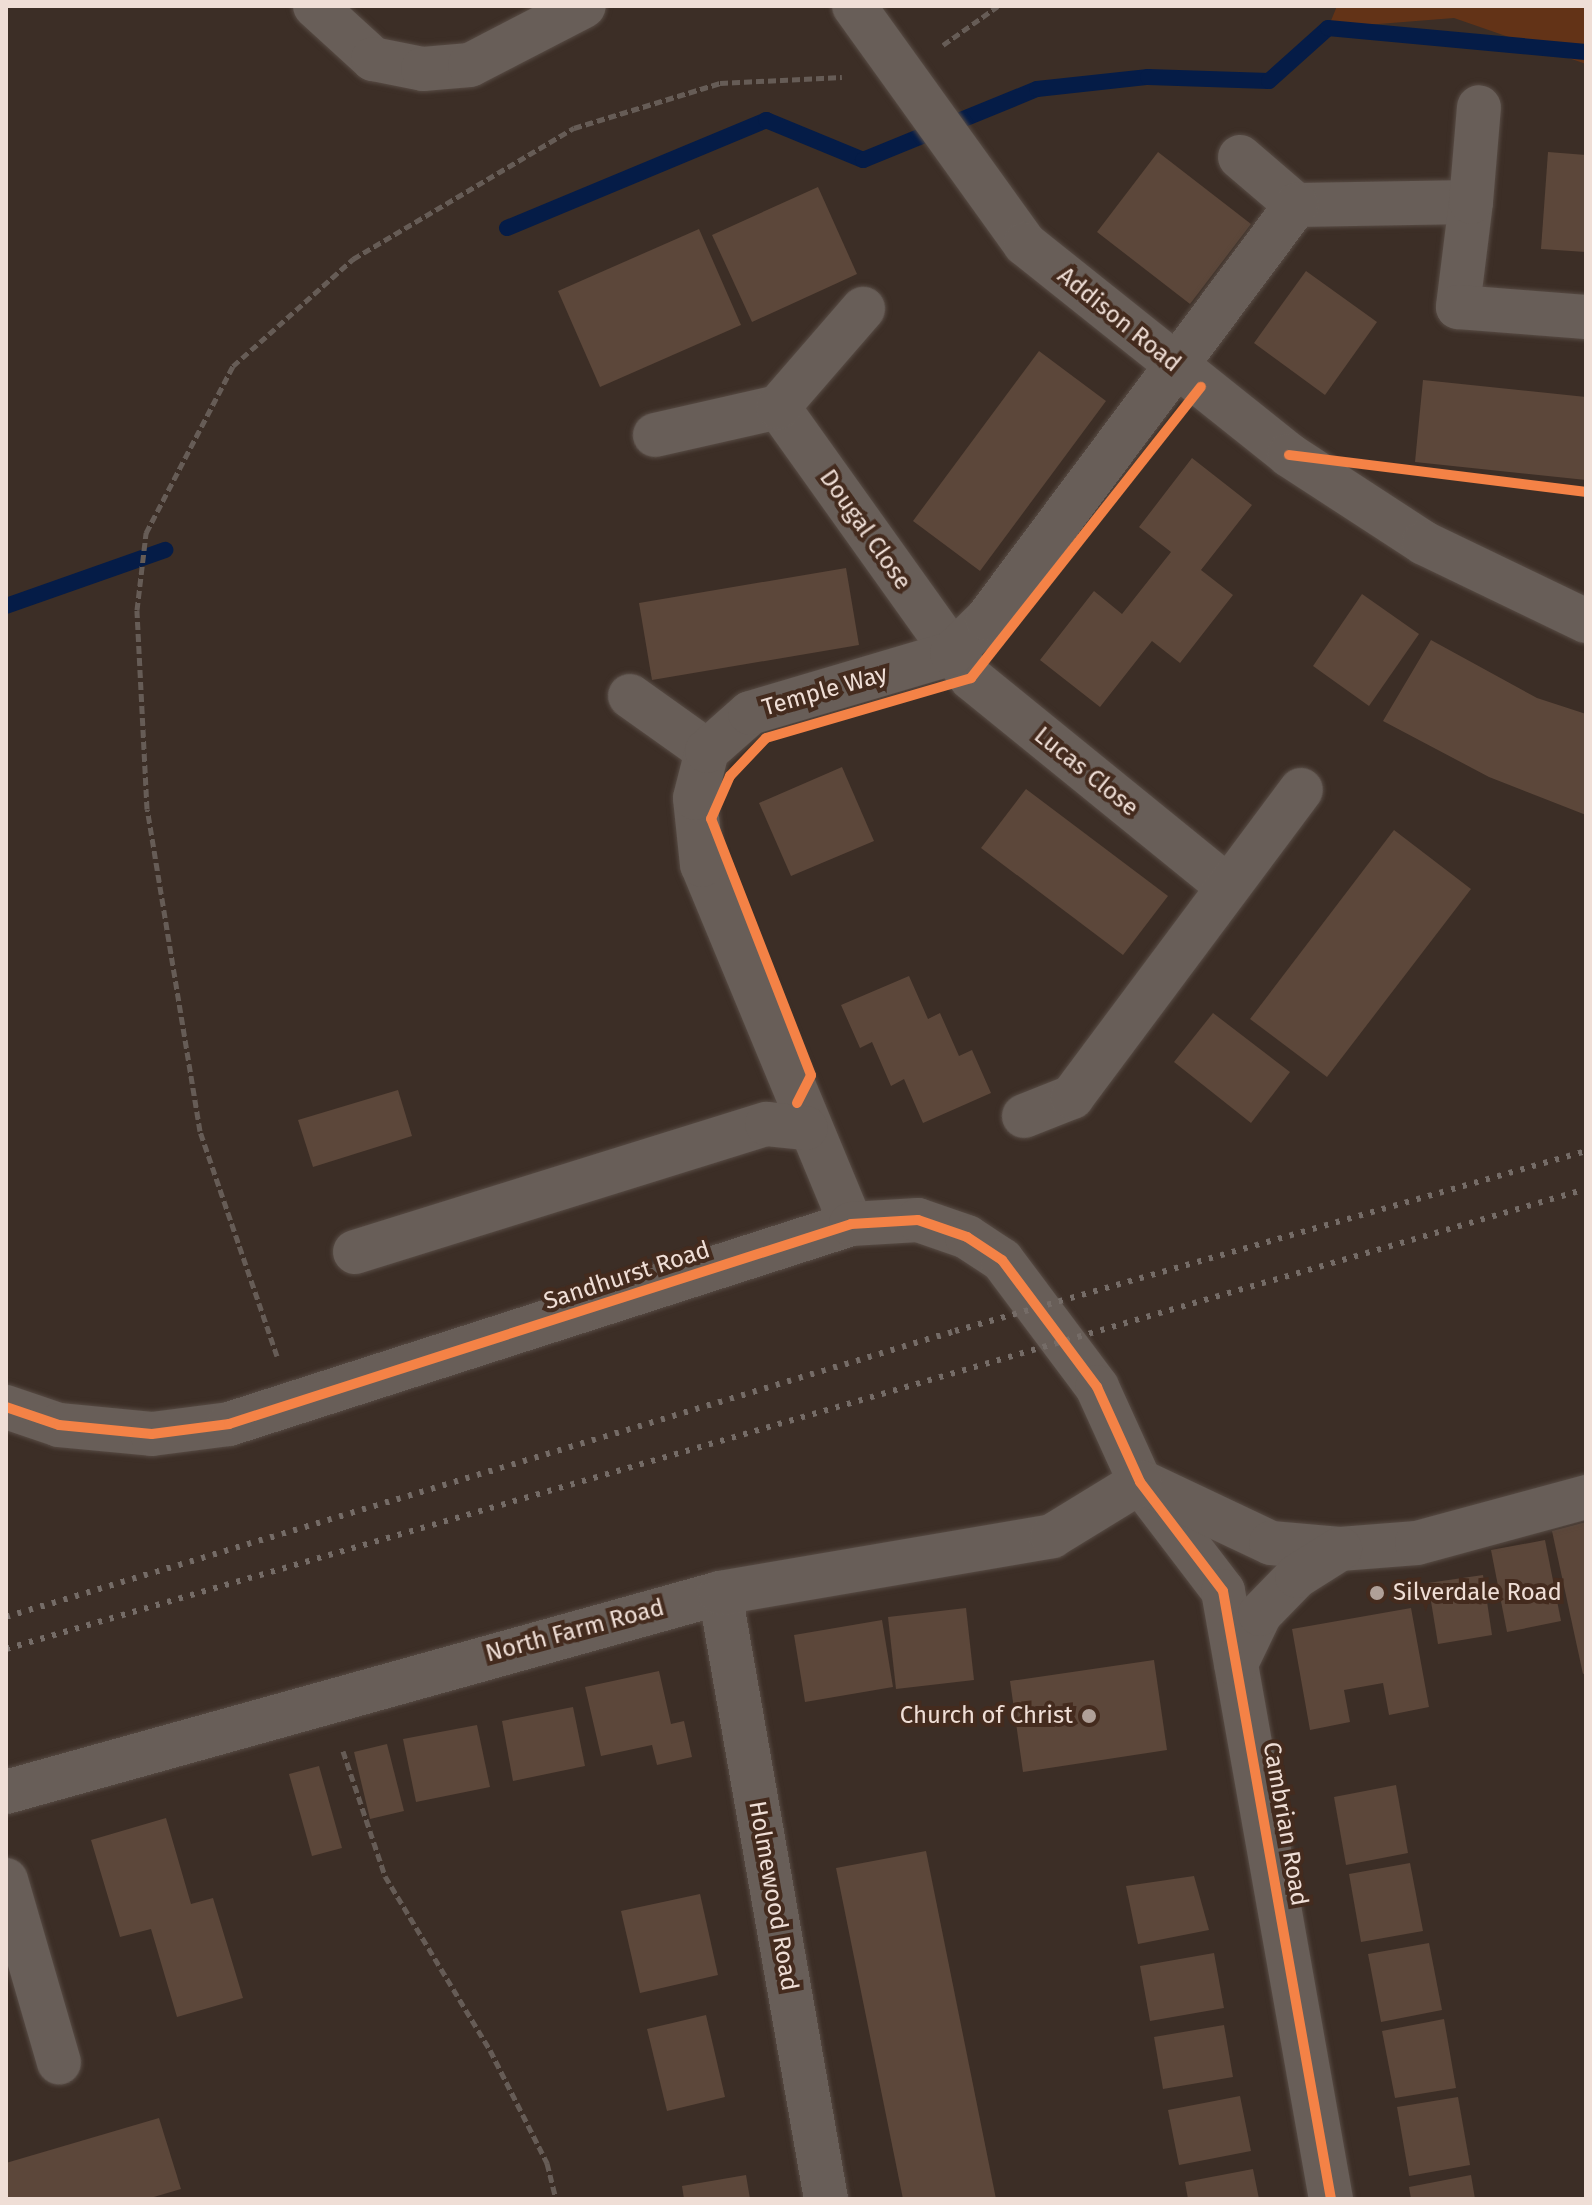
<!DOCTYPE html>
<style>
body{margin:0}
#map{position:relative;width:1592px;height:2205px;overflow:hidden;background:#3c2e26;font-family:"Fira Sans",sans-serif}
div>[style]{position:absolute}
.green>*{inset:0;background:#633317}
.stream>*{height:16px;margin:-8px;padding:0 8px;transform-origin:8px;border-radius:8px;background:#051c47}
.building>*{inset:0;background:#5c473a}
.path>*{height:5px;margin-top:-2.5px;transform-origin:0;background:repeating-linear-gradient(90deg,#665c56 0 8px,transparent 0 12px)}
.roads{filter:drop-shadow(0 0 2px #574b44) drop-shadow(0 0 2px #574b44)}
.minor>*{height:44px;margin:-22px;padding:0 22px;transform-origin:22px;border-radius:22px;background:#685e58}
.rail>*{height:6px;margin-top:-3px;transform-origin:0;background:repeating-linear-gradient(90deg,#756c67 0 4px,transparent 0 12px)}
.cycleway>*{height:10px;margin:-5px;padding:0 5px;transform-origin:5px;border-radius:5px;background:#f48246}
.dots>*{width:22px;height:22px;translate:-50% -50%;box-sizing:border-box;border:4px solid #442b1e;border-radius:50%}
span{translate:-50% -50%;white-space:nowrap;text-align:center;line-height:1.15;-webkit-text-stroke:8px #442b1e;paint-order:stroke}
.street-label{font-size:24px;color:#efded6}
.poi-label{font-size:24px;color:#efded6}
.left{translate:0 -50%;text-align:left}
.right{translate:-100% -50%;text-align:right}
.frame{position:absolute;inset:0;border:8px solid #efded6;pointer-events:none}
</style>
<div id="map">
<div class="green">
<div style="clip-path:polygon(1337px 6px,1586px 6px,1586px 64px,1454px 18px,1328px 28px)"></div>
</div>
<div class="stream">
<div style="left:507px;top:228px;width:281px;rotate:-22.6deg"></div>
<div style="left:766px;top:120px;width:105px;rotate:22.4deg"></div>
<div style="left:863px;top:160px;width:188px;rotate:-22.2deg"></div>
<div style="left:1037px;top:89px;width:112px;rotate:-6.2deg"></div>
<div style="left:1148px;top:77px;width:121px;rotate:1.9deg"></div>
<div style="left:1269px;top:81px;width:79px;rotate:-41.9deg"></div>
<div style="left:1328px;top:28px;width:259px;rotate:5.3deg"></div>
<div style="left:6px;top:606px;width:169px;rotate:-19.4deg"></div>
</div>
<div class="building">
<div style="clip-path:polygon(1158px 152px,1251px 224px,1190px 304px,1097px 232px)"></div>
<div style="clip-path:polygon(1548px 152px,1586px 155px,1586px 252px,1541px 249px)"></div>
<div style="clip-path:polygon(818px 187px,857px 274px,752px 322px,712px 235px)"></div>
<div style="clip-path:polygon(699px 229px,741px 325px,600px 387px,558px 291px)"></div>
<div style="clip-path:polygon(1306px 271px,1377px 322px,1325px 395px,1254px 343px)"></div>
<div style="clip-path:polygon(1039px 351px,1106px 401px,980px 571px,913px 521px)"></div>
<div style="clip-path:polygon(1423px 380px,1586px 397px,1586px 480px,1415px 462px)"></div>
<div style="clip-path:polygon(1192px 458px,1252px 505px,1201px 570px,1233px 595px,1180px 663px,1152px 641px,1100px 707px,1040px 660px,1094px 591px,1122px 614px,1171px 552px,1139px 527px)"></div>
<div style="clip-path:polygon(846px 568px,859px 645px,652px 680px,639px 603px)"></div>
<div style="clip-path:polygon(1362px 594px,1419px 634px,1369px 706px,1313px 666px)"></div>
<div style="clip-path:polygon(1431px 640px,1537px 698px,1586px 714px,1586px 815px,1489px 777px,1383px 721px)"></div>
<div style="clip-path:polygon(842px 767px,874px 841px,791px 876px,759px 803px)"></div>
<div style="clip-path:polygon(1026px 789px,1168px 896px,1123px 955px,981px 848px)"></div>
<div style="clip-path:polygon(1394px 830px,1471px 889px,1327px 1077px,1250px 1019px)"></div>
<div style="clip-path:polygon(909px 976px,928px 1019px,940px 1013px,959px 1056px,972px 1050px,991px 1093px,923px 1123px,904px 1079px,891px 1086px,872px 1042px,860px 1048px,841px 1005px)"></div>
<div style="clip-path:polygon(1213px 1013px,1290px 1072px,1251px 1123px,1174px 1062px)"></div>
<div style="clip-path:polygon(398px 1090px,412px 1136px,313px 1167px,298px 1120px)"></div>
<div style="clip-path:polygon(1586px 1522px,1586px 1673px,1583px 1674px,1552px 1531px)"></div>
<div style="clip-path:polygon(1545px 1540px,1561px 1621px,1507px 1632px,1491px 1550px)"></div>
<div style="clip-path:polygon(1483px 1575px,1492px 1635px,1438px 1644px,1428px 1583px)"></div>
<div style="clip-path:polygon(966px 1608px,974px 1680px,896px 1689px,888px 1617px)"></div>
<div style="clip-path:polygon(1411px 1608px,1429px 1707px,1389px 1715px,1383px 1683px,1344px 1690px,1350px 1722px,1310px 1730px,1292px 1629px)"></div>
<div style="clip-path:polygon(882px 1620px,893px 1687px,805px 1702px,794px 1635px)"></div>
<div style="clip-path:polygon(1154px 1660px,1167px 1750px,1023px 1772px,1010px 1681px)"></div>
<div style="clip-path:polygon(659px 1671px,671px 1724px,684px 1721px,692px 1757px,657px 1765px,652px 1745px,601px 1756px,585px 1687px)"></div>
<div style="clip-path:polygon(573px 1707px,585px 1766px,513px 1781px,502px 1721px)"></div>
<div style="clip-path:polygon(477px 1725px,490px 1787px,416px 1802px,403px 1739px)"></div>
<div style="clip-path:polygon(387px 1744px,404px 1811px,370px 1819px,354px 1752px)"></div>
<div style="clip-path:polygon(319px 1766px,342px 1848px,312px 1856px,289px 1774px)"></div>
<div style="clip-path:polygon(1396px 1785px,1408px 1853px,1346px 1865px,1334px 1797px)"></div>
<div style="clip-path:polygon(166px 1818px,191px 1904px,213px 1898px,243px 1998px,177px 2017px,151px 1929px,120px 1937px,91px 1840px)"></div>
<div style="clip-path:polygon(926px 1851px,996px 2199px,903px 2199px,836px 1868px)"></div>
<div style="clip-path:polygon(1410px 1863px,1423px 1931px,1361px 1942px,1349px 1874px)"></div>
<div style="clip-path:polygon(1194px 1876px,1209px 1930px,1138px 1944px,1126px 1886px)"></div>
<div style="clip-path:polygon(700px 1894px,718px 1975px,640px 1993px,621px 1911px)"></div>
<div style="clip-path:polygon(1429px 1943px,1442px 2010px,1381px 2022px,1368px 1954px)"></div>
<div style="clip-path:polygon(1214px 1953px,1224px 2008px,1150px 2021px,1140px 1966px)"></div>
<div style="clip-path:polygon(706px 2015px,725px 2097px,667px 2111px,647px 2029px)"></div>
<div style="clip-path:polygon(1444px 2019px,1456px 2088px,1395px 2098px,1382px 2031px)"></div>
<div style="clip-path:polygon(1224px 2025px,1233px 2077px,1163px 2089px,1154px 2037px)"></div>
<div style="clip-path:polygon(1240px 2096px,1251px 2151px,1179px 2165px,1168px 2110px)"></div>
<div style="clip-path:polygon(1458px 2097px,1470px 2165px,1409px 2176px,1397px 2107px)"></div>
<div style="clip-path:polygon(159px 2118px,181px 2189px,147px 2199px,6px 2199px,6px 2163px)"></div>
<div style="clip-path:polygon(1253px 2169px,1259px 2199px,1188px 2199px,1185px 2182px)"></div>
<div style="clip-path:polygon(746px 2175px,750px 2199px,684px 2199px,682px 2186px)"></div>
<div style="clip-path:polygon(1471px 2175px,1475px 2199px,1411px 2199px,1409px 2187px)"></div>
</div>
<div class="path">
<div style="left:943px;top:45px;width:67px;rotate:-35.3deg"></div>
<div style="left:277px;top:1356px;width:238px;rotate:-108.9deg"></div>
<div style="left:200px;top:1131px;width:326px;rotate:-99.3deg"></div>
<div style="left:147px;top:809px;width:199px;rotate:-92.9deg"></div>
<div style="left:137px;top:610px;width:78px;rotate:-83.3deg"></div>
<div style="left:146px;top:533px;width:188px;rotate:-62.5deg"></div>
<div style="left:233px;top:366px;width:161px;rotate:-41.7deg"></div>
<div style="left:353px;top:259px;width:257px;rotate:-30.7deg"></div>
<div style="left:574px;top:128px;width:153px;rotate:-17.1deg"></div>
<div style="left:720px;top:83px;width:122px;rotate:-2.8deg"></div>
<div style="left:343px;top:1751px;width:132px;rotate:71.4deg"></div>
<div style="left:385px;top:1876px;width:203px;rotate:58.9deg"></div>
<div style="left:490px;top:2050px;width:127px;rotate:63.2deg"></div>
<div style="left:547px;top:2163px;width:37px;rotate:76deg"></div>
</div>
<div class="roads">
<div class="minor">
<div style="left:315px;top:6px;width:79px;rotate:42.4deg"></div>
<div style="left:373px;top:59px;width:51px;rotate:11.3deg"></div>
<div style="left:423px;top:69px;width:47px;rotate:-4.9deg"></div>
<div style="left:470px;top:65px;width:128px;rotate:-27.4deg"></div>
<div style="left:854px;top:6px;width:293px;rotate:54.3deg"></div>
<div style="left:1025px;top:244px;width:338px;rotate:38.6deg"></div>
<div style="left:1289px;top:455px;width:161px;rotate:33.1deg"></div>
<div style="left:1424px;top:543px;width:180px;rotate:25.7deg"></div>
<div style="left:1240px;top:157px;width:74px;rotate:40.6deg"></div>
<div style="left:1296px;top:205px;width:175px;rotate:-1deg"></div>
<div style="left:1471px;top:202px;width:106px;rotate:97.1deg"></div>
<div style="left:1458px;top:307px;width:128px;rotate:4.5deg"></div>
<div style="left:1471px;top:202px;width:95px;rotate:-85.2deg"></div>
<div style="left:778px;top:407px;width:333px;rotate:54.5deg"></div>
<div style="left:971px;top:678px;width:328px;rotate:39.1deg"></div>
<div style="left:655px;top:435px;width:126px;rotate:-12.8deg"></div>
<div style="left:778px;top:407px;width:130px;rotate:-49.1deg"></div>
<div style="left:630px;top:696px;width:95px;rotate:35.5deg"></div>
<div style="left:1024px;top:1116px;width:52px;rotate:-21.6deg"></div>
<div style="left:1072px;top:1097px;width:383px;rotate:-53.3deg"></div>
<div style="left:851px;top:1224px;width:389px;rotate:-112.5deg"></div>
<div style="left:702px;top:865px;width:67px;rotate:-96deg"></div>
<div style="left:695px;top:798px;width:49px;rotate:-75.7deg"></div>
<div style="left:707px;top:751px;width:57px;rotate:-41.5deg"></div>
<div style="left:750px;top:713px;width:211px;rotate:-16.5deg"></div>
<div style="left:952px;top:653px;width:49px;rotate:-44.2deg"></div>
<div style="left:987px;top:619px;width:517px;rotate:-53.26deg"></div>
<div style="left:355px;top:1252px;width:431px;rotate:-17.3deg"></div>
<div style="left:767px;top:1124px;width:39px;rotate:6deg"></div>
<div style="left:6px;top:1407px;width:56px;rotate:18.8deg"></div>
<div style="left:59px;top:1425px;width:93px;rotate:5.5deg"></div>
<div style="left:152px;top:1434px;width:78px;rotate:-7.4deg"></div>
<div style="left:229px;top:1424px;width:653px;rotate:-17.82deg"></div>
<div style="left:851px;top:1224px;width:67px;rotate:-3.4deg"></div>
<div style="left:918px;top:1220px;width:52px;rotate:19.1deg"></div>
<div style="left:967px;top:1237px;width:42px;rotate:33.3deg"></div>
<div style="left:1002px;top:1260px;width:159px;rotate:53.2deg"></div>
<div style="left:1097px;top:1387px;width:104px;rotate:65.6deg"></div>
<div style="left:1140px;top:1482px;width:137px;rotate:52.7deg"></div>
<div style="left:1223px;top:1591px;width:618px;rotate:79.93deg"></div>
<div style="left:1146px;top:1484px;width:138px;rotate:25.3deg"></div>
<div style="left:1271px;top:1543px;width:69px;rotate:5deg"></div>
<div style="left:1340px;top:1549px;width:77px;rotate:-4.5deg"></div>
<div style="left:1417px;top:1543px;width:175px;rotate:-15.2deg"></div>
<div style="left:720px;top:1593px;width:615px;rotate:80.08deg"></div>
<div style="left:1236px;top:1664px;width:55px;rotate:-64.4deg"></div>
<div style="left:1260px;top:1614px;width:53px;rotate:-45.8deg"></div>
<div style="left:1297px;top:1576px;width:51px;rotate:-32.1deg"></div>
<div style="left:6px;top:1792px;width:741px;rotate:-15.57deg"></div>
<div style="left:720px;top:1593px;width:337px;rotate:-9.7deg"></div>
<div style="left:1052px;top:1536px;width:103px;rotate:-31.5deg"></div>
<div style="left:6px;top:1880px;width:190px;rotate:73.8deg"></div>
</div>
</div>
<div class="rail">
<div style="left:6px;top:1617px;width:991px;rotate:-16.77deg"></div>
<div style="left:955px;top:1331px;width:656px;rotate:-15.92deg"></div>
<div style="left:6px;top:1649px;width:1646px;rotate:-16.23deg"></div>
</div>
<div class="cycleway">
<div style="left:1289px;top:455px;width:299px;rotate:7.1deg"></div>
<div style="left:797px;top:1103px;width:31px;rotate:-63deg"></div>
<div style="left:811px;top:1075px;width:275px;rotate:-111.3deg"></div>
<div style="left:711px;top:819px;width:47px;rotate:-66.2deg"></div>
<div style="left:730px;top:776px;width:52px;rotate:-46.5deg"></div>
<div style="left:766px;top:738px;width:214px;rotate:-16.3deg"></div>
<div style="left:971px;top:678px;width:371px;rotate:-51.7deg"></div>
<div style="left:6px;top:1407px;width:56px;rotate:18.8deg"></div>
<div style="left:59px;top:1425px;width:93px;rotate:5.5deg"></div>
<div style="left:152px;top:1434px;width:78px;rotate:-7.4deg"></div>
<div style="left:229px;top:1424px;width:653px;rotate:-17.82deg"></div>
<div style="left:851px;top:1224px;width:67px;rotate:-3.4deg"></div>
<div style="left:918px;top:1220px;width:52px;rotate:19.1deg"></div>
<div style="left:967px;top:1237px;width:42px;rotate:33.3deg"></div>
<div style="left:1002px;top:1260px;width:159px;rotate:53.2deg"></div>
<div style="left:1097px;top:1387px;width:104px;rotate:65.6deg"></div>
<div style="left:1140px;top:1482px;width:137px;rotate:52.7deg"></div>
<div style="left:1223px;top:1591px;width:618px;rotate:79.93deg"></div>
</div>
<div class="dots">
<div style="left:1377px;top:1593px;background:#b0a098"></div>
<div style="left:1089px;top:1716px;background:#b0a098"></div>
</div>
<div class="street-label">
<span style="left:1119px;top:320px;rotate:39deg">Addison Road</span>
<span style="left:865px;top:530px;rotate:55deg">Dougal Close</span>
<span style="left:825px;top:691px;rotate:-16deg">Temple Way</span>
<span style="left:1086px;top:772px;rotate:39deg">Lucas Close</span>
<span style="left:627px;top:1276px;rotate:-18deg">Sandhurst Road</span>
<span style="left:575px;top:1631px;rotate:-15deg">North Farm Road</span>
<span style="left:1285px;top:1824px;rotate:80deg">Cambrian Road</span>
<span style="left:773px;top:1896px;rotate:80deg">Holmewood Road</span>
</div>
<div class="poi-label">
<span class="left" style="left:1393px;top:1593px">Silverdale Road</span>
<span class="right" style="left:1073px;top:1716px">Church of Christ</span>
</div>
<div class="frame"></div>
</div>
